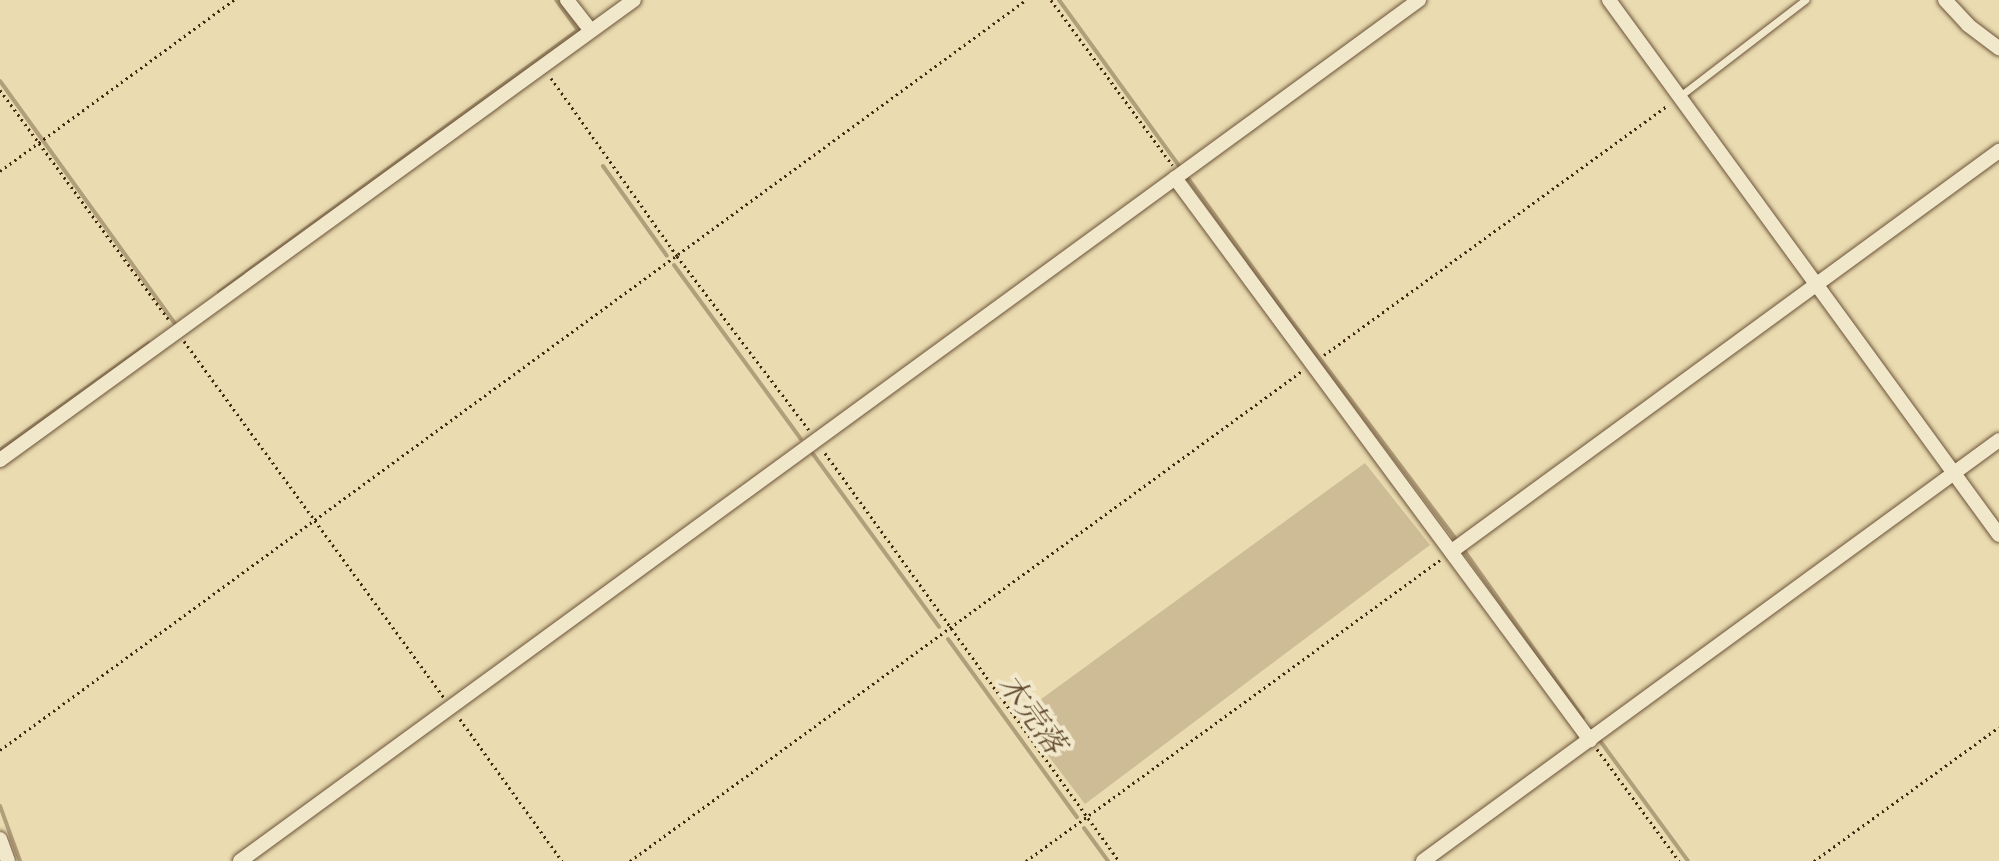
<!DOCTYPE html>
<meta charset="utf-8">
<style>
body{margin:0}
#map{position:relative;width:1999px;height:861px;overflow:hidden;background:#eadbb1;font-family:"Old Standard TT","Noto Serif JP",serif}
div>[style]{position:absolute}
.green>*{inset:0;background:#cdbc96}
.stream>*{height:4px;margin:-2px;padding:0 2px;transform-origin:2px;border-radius:2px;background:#b19e7a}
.path>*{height:3px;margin-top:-1.5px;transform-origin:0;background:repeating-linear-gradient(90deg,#422710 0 2px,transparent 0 6px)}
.roads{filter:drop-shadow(0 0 2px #6c5438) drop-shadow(0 0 2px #6c5438)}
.service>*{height:7px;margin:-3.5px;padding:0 3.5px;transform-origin:3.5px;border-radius:3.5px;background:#f1e8cc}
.minor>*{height:14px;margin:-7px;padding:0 7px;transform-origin:7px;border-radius:7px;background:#f1e8cc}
span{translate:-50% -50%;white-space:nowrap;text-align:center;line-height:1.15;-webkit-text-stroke:8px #f1e8cc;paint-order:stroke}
.water-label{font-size:30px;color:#634b30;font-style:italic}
</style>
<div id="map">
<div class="green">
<div style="clip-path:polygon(1365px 463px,1430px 545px,1085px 804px,1018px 716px)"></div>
</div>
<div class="stream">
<div style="left:1059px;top:0;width:399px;rotate:54.1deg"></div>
<div style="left:1293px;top:323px;width:274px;rotate:53deg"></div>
<div style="left:0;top:81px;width:299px;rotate:54.2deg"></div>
<div style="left:603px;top:166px;width:110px;rotate:54.6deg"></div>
<div style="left:674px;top:265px;width:215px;rotate:53.9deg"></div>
<div style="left:219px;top:292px;width:444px;rotate:-36.1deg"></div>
<div style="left:578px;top:30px;width:37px;rotate:-126deg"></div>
<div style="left:0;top:450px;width:183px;rotate:-35.7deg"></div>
<div style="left:813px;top:454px;width:214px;rotate:53.9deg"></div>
<div style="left:1463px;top:549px;width:207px;rotate:54.6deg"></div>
<div style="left:948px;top:639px;width:220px;rotate:54.1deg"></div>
<div style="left:1598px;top:738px;width:152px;rotate:53.8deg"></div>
<div style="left:0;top:806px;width:59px;rotate:70deg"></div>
<div style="left:1084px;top:828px;width:41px;rotate:54deg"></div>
</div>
<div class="path">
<div style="left:1051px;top:0;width:205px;rotate:53.7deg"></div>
<div style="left:551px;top:78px;width:218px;rotate:54.7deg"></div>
<div style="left:677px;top:256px;width:218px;rotate:52.8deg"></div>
<div style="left:0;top:90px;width:284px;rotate:53.7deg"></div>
<div style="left:0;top:171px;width:290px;rotate:-36.2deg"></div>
<div style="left:184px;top:341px;width:441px;rotate:53.9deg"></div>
<div style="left:1324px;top:355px;width:425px;rotate:-36deg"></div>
<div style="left:825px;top:453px;width:503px;rotate:54.22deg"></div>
<div style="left:460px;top:719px;width:175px;rotate:54.3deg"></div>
<div style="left:1597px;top:749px;width:139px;rotate:53.8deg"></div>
<div style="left:0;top:750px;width:1271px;rotate:-36.17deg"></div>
<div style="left:630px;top:861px;width:832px;rotate:-36.1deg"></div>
<div style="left:1026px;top:861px;width:512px;rotate:-36.02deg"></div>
<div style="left:1814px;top:861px;width:228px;rotate:-35.9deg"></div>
</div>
<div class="roads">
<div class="service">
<div style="left:1680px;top:96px;width:158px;rotate:-37.5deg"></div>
</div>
<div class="minor">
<div style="left:567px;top:0;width:39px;rotate:52deg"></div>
<div style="left:1609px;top:0;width:662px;rotate:53.91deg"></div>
<div style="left:1945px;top:0;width:34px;rotate:47deg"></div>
<div style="left:1968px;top:25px;width:39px;rotate:37deg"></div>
<div style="left:1175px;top:178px;width:699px;rotate:53.56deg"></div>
<div style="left:0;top:460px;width:783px;rotate:-35.96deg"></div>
<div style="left:1452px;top:551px;width:678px;rotate:-36.18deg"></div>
<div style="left:0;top:839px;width:23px;rotate:70deg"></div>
<div style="left:240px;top:861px;width:1460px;rotate:-36.14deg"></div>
<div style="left:1423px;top:861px;width:713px;rotate:-36.16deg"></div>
</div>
</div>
<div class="water-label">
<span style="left:1030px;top:715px;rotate:54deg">木売落</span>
</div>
</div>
